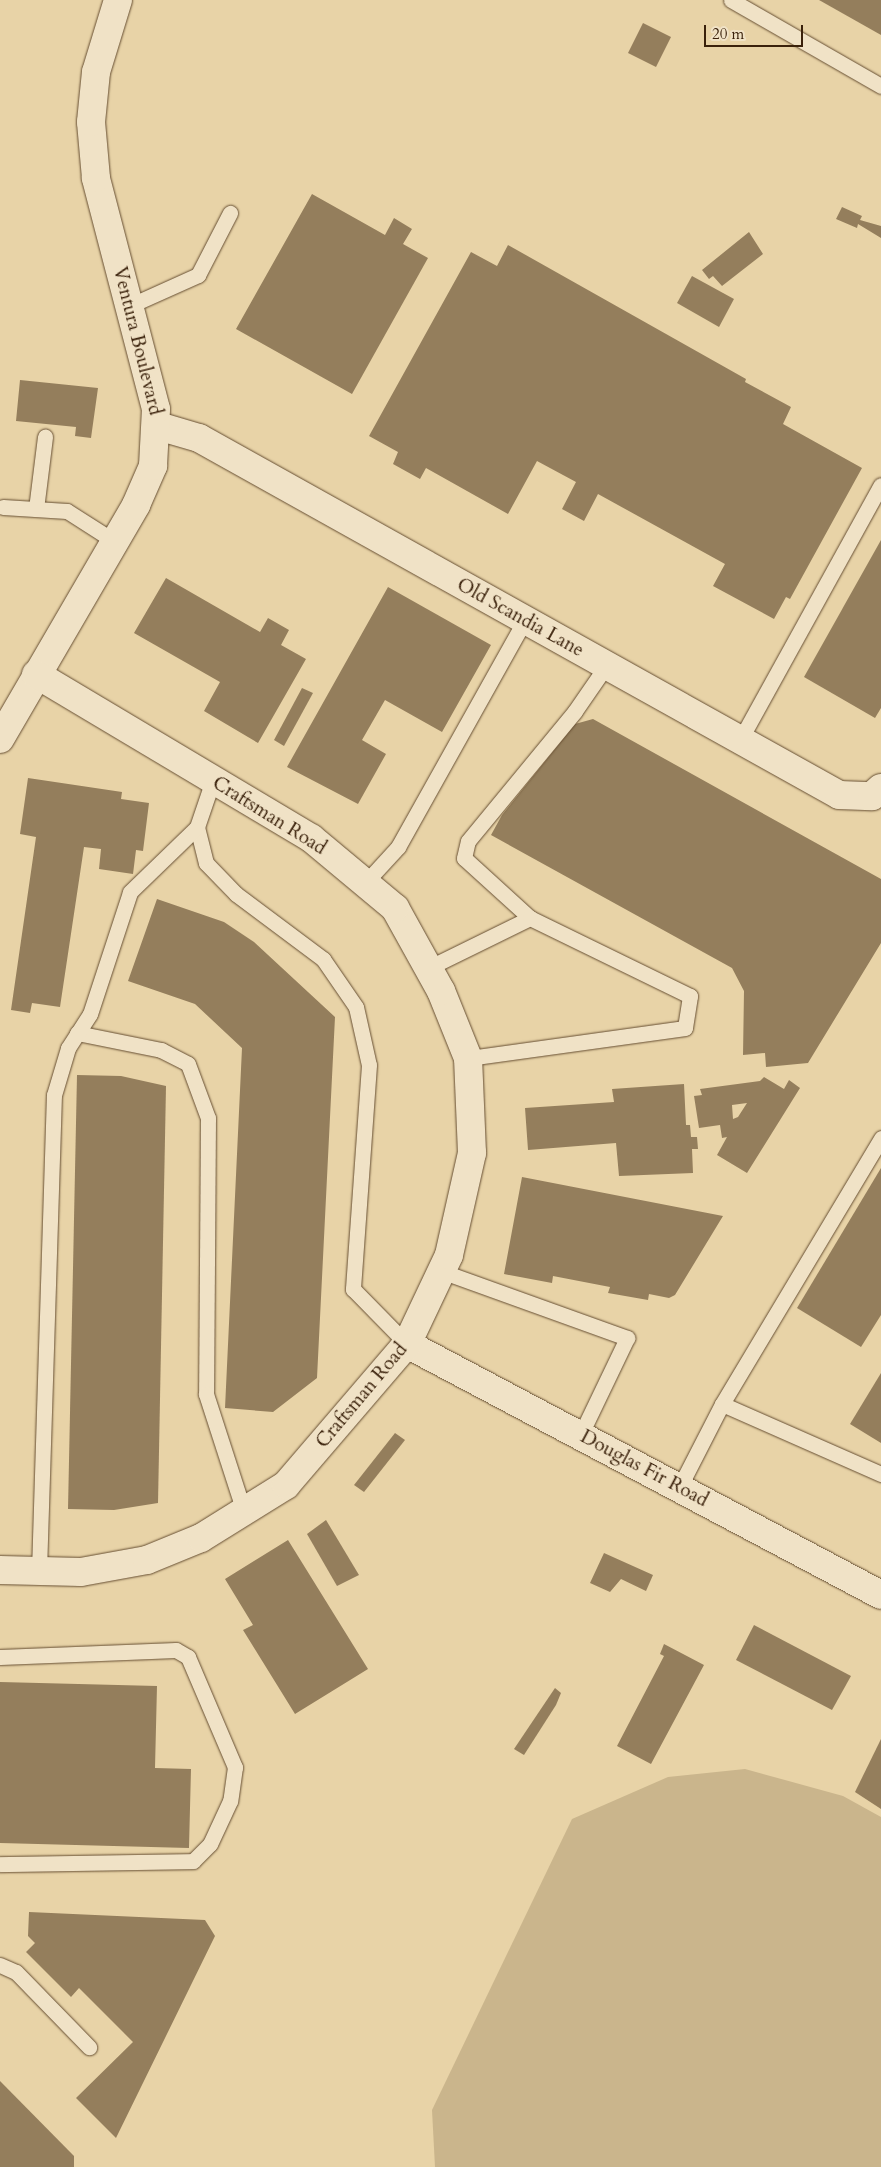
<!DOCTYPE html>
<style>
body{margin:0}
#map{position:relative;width:881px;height:2167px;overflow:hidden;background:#e8d3a7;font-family:Cardo,serif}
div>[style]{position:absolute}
.green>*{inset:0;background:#cab58c}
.building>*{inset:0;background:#947e5c}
.roads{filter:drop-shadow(0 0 1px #664e32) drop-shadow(0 0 1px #664e32)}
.lane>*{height:15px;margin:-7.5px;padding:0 7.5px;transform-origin:7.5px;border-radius:7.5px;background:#f0e2c6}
.street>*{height:28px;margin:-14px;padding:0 14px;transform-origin:14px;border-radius:14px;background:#f0e2c6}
span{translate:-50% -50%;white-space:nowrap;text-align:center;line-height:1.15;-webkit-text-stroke:4px #f0e2c6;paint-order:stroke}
.street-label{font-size:19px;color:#3a210b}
.scale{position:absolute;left:704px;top:25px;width:99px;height:22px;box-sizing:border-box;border:2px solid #3a210b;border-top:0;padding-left:6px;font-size:15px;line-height:18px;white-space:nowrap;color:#3a210b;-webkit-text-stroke:4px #f0e2c6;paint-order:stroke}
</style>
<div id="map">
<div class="green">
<div style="clip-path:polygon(745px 1769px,843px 1796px,881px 1817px,881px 2167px,435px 2167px,432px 2110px,572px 1819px,668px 1777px)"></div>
</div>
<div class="building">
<div style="clip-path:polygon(819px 0,881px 0,881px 35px)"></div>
<div style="clip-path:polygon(643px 23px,671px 37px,656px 67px,628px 53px)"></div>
<div style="clip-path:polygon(312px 194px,385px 235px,394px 218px,412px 229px,403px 244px,428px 258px,352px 394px,236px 329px)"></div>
<div style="clip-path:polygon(842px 207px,862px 216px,860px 220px,881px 226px,881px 238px,858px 224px,857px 228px,836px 219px)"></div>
<div style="clip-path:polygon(749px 232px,763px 254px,722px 286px,713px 276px,709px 279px,702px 270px)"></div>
<div style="clip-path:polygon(508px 245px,746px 379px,745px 382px,791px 407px,783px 424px,862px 468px,790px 599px,786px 597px,774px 619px,713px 586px,725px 564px,598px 494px,584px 521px,562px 509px,576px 482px,537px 461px,508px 514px,426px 468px,420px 479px,393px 464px,398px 452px,369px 436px,471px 252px,497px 266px)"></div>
<div style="clip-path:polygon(692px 276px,734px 299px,719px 327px,677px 303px)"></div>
<div style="clip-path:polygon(20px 380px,98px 388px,91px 438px,75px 436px,76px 427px,16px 421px)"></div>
<div style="clip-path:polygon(881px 540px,881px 708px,875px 718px,804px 677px)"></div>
<div style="clip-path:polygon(166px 578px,260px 632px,268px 618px,289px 630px,281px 645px,306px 659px,258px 743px,204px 711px,220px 682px,134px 633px)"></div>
<div style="clip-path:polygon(388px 587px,491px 645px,442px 732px,385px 700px,362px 740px,386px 754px,358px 804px,287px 767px)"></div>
<div style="clip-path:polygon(302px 688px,313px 693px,284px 746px,274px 740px)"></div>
<div style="clip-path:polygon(593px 719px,881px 879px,881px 943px,808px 1063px,766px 1067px,765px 1053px,743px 1055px,744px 991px,732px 968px,491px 835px,502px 815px,575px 724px)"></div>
<div style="clip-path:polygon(28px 778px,122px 792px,121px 799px,149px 803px,143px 851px,136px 850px,133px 874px,99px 869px,101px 849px,84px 847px,60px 1007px,32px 1003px,30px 1013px,11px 1010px,36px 837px,20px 834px)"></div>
<div style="clip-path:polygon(157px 899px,224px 922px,254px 942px,335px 1017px,317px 1378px,273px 1412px,225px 1408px,242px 1048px,195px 1004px,128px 981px)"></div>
<div style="clip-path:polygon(77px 1075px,121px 1076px,166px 1086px,158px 1503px,114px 1510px,68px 1509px)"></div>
<div style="clip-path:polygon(evenodd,764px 1077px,784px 1089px,789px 1080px,800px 1088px,747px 1173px,717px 1155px,727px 1137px,722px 1138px,720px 1125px,699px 1128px,694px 1096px,702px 1095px,700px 1089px,760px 1081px,764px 1077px,747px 1103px,738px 1117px,733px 1119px,732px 1105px,747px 1103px)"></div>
<div style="clip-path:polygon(684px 1084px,686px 1125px,690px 1125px,691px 1137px,697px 1137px,698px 1149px,692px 1149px,693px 1173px,619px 1176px,616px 1143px,528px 1150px,525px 1108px,614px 1102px,612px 1089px)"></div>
<div style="clip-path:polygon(881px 1168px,881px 1315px,861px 1347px,797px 1308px)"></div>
<div style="clip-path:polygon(522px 1177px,723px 1216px,675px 1295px,669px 1298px,649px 1294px,648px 1300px,608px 1293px,610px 1287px,553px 1276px,552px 1283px,504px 1274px)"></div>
<div style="clip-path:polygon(881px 1373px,881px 1443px,850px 1424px)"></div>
<div style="clip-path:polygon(395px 1433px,405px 1440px,364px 1492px,354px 1485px)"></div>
<div style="clip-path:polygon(326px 1520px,359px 1575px,337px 1586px,307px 1534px)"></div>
<div style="clip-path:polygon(288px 1540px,368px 1669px,295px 1714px,243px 1630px,253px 1625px,225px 1579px)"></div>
<div style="clip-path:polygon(604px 1553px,653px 1575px,646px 1591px,621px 1579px,610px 1592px,590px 1583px)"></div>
<div style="clip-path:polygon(754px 1625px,851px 1676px,832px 1710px,736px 1660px)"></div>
<div style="clip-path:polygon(664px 1644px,704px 1665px,651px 1764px,617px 1746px,664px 1656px,660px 1654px)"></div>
<div style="clip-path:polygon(0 1682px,157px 1686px,155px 1768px,191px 1769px,189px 1848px,0 1843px)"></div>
<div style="clip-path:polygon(555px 1688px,561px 1693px,556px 1705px,524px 1755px,514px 1749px)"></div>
<div style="clip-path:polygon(881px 1739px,881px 1809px,855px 1792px)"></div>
<div style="clip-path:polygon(29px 1912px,205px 1920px,215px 1936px,116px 2138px,76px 2098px,133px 2042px,79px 1988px,71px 1997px,26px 1952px,35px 1943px,28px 1936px)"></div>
<div style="clip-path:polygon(0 2081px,74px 2156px,74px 2167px,0 2167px)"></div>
</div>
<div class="roads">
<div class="lane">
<div style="left:731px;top:0;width:173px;rotate:29.8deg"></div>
<div style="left:129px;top:306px;width:76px;rotate:-24.2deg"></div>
<div style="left:198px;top:275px;width:70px;rotate:-62.7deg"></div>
<div style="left:3px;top:507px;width:64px;rotate:3.6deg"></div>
<div style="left:67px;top:511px;width:56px;rotate:32.6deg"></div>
<div style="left:36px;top:509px;width:73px;rotate:-82.9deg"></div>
<div style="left:740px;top:740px;width:291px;rotate:-61.1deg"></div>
<div style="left:213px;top:780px;width:50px;rotate:108.8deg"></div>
<div style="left:197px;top:827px;width:37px;rotate:76deg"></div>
<div style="left:206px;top:863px;width:43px;rotate:45.9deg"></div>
<div style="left:236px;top:894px;width:109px;rotate:36.8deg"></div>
<div style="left:323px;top:959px;width:58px;rotate:55.5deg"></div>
<div style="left:356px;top:1007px;width:59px;rotate:77.4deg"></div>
<div style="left:369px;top:1065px;width:225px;rotate:94.1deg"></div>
<div style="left:353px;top:1289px;width:77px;rotate:45.5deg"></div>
<div style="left:365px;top:883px;width:49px;rotate:-47.5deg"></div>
<div style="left:398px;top:847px;width:260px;rotate:-60.8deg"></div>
<div style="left:530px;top:918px;width:89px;rotate:-137.7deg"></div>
<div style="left:464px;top:858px;width:17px;rotate:-77deg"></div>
<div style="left:468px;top:841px;width:168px;rotate:-50.5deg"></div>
<div style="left:575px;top:711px;width:55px;rotate:-55.4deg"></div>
<div style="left:428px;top:968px;width:114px;rotate:-26.1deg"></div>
<div style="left:530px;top:918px;width:178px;rotate:26deg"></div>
<div style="left:690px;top:996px;width:32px;rotate:99deg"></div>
<div style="left:685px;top:1028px;width:219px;rotate:172.1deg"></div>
<div style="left:77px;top:1033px;width:86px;rotate:11.4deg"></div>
<div style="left:161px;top:1050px;width:30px;rotate:27deg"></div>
<div style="left:188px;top:1064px;width:58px;rotate:69.7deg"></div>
<div style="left:208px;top:1118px;width:276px;rotate:90.4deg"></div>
<div style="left:206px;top:1394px;width:124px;rotate:72.1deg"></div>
<div style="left:441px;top:1271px;width:198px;rotate:19.8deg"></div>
<div style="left:627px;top:1338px;width:109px;rotate:115.6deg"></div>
<div style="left:722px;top:1404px;width:174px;rotate:23.8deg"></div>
<div style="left:679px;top:1488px;width:94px;rotate:-62.9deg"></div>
<div style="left:722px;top:1404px;width:310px;rotate:-59.1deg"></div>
<div style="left:39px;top:1571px;width:476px;rotate:-88.2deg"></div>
<div style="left:54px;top:1095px;width:49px;rotate:-73.4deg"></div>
<div style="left:68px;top:1048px;width:40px;rotate:-57.1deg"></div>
<div style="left:90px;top:1014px;width:128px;rotate:-71.8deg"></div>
<div style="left:130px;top:892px;width:93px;rotate:-44.1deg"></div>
<div style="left:0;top:1657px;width:176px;rotate:-2.3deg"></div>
<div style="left:176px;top:1650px;width:14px;rotate:30deg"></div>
<div style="left:188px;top:1657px;width:120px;rotate:66.9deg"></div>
<div style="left:235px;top:1767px;width:34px;rotate:98deg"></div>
<div style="left:230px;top:1801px;width:47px;rotate:114.9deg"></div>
<div style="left:210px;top:1844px;width:24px;rotate:135deg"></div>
<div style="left:193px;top:1861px;width:193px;rotate:179.1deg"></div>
<div style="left:0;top:1965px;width:17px;rotate:24deg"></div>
<div style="left:16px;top:1972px;width:105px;rotate:45.8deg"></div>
</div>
<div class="street">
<div style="left:158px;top:426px;width:43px;rotate:16.3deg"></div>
<div style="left:199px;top:438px;width:733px;rotate:29.15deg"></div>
<div style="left:839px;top:795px;width:33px;rotate:2deg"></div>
<div style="left:872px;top:796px;width:12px;rotate:-42deg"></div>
<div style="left:0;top:739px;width:271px;rotate:-59.8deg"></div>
<div style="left:136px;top:505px;width:43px;rotate:-66.4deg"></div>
<div style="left:153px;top:466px;width:57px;rotate:-87deg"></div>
<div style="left:156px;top:409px;width:239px;rotate:-104.6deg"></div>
<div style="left:96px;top:178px;width:56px;rotate:-95.1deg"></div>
<div style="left:91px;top:122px;width:50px;rotate:-84.3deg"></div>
<div style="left:96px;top:72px;width:75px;rotate:-73deg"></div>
<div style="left:407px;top:1344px;width:536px;rotate:27.9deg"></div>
<div style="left:0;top:1570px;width:81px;rotate:1.4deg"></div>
<div style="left:81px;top:1572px;width:67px;rotate:-10.3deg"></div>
<div style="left:147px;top:1560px;width:58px;rotate:-22.2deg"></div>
<div style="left:201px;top:1538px;width:100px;rotate:-31.9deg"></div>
<div style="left:286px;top:1485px;width:186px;rotate:-49.4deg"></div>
<div style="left:407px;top:1344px;width:98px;rotate:-64.7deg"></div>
<div style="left:449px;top:1255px;width:105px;rotate:-77.3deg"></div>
<div style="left:472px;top:1153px;width:95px;rotate:-92.4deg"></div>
<div style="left:468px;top:1058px;width:72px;rotate:-111.9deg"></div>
<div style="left:441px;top:991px;width:95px;rotate:-119deg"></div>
<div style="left:395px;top:908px;width:109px;rotate:-140.2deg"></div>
<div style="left:311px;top:838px;width:320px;rotate:-149.2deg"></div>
</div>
</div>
<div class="street-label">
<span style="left:137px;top:341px;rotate:76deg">Ventura Boulevard</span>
<span style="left:520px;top:618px;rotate:29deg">Old Scandia Lane</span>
<span style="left:269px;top:816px;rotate:32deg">Craftsman Road</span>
<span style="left:362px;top:1396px;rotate:-50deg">Craftsman Road</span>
<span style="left:644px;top:1469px;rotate:28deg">Douglas Fir Road</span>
</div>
<div class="scale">20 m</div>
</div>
